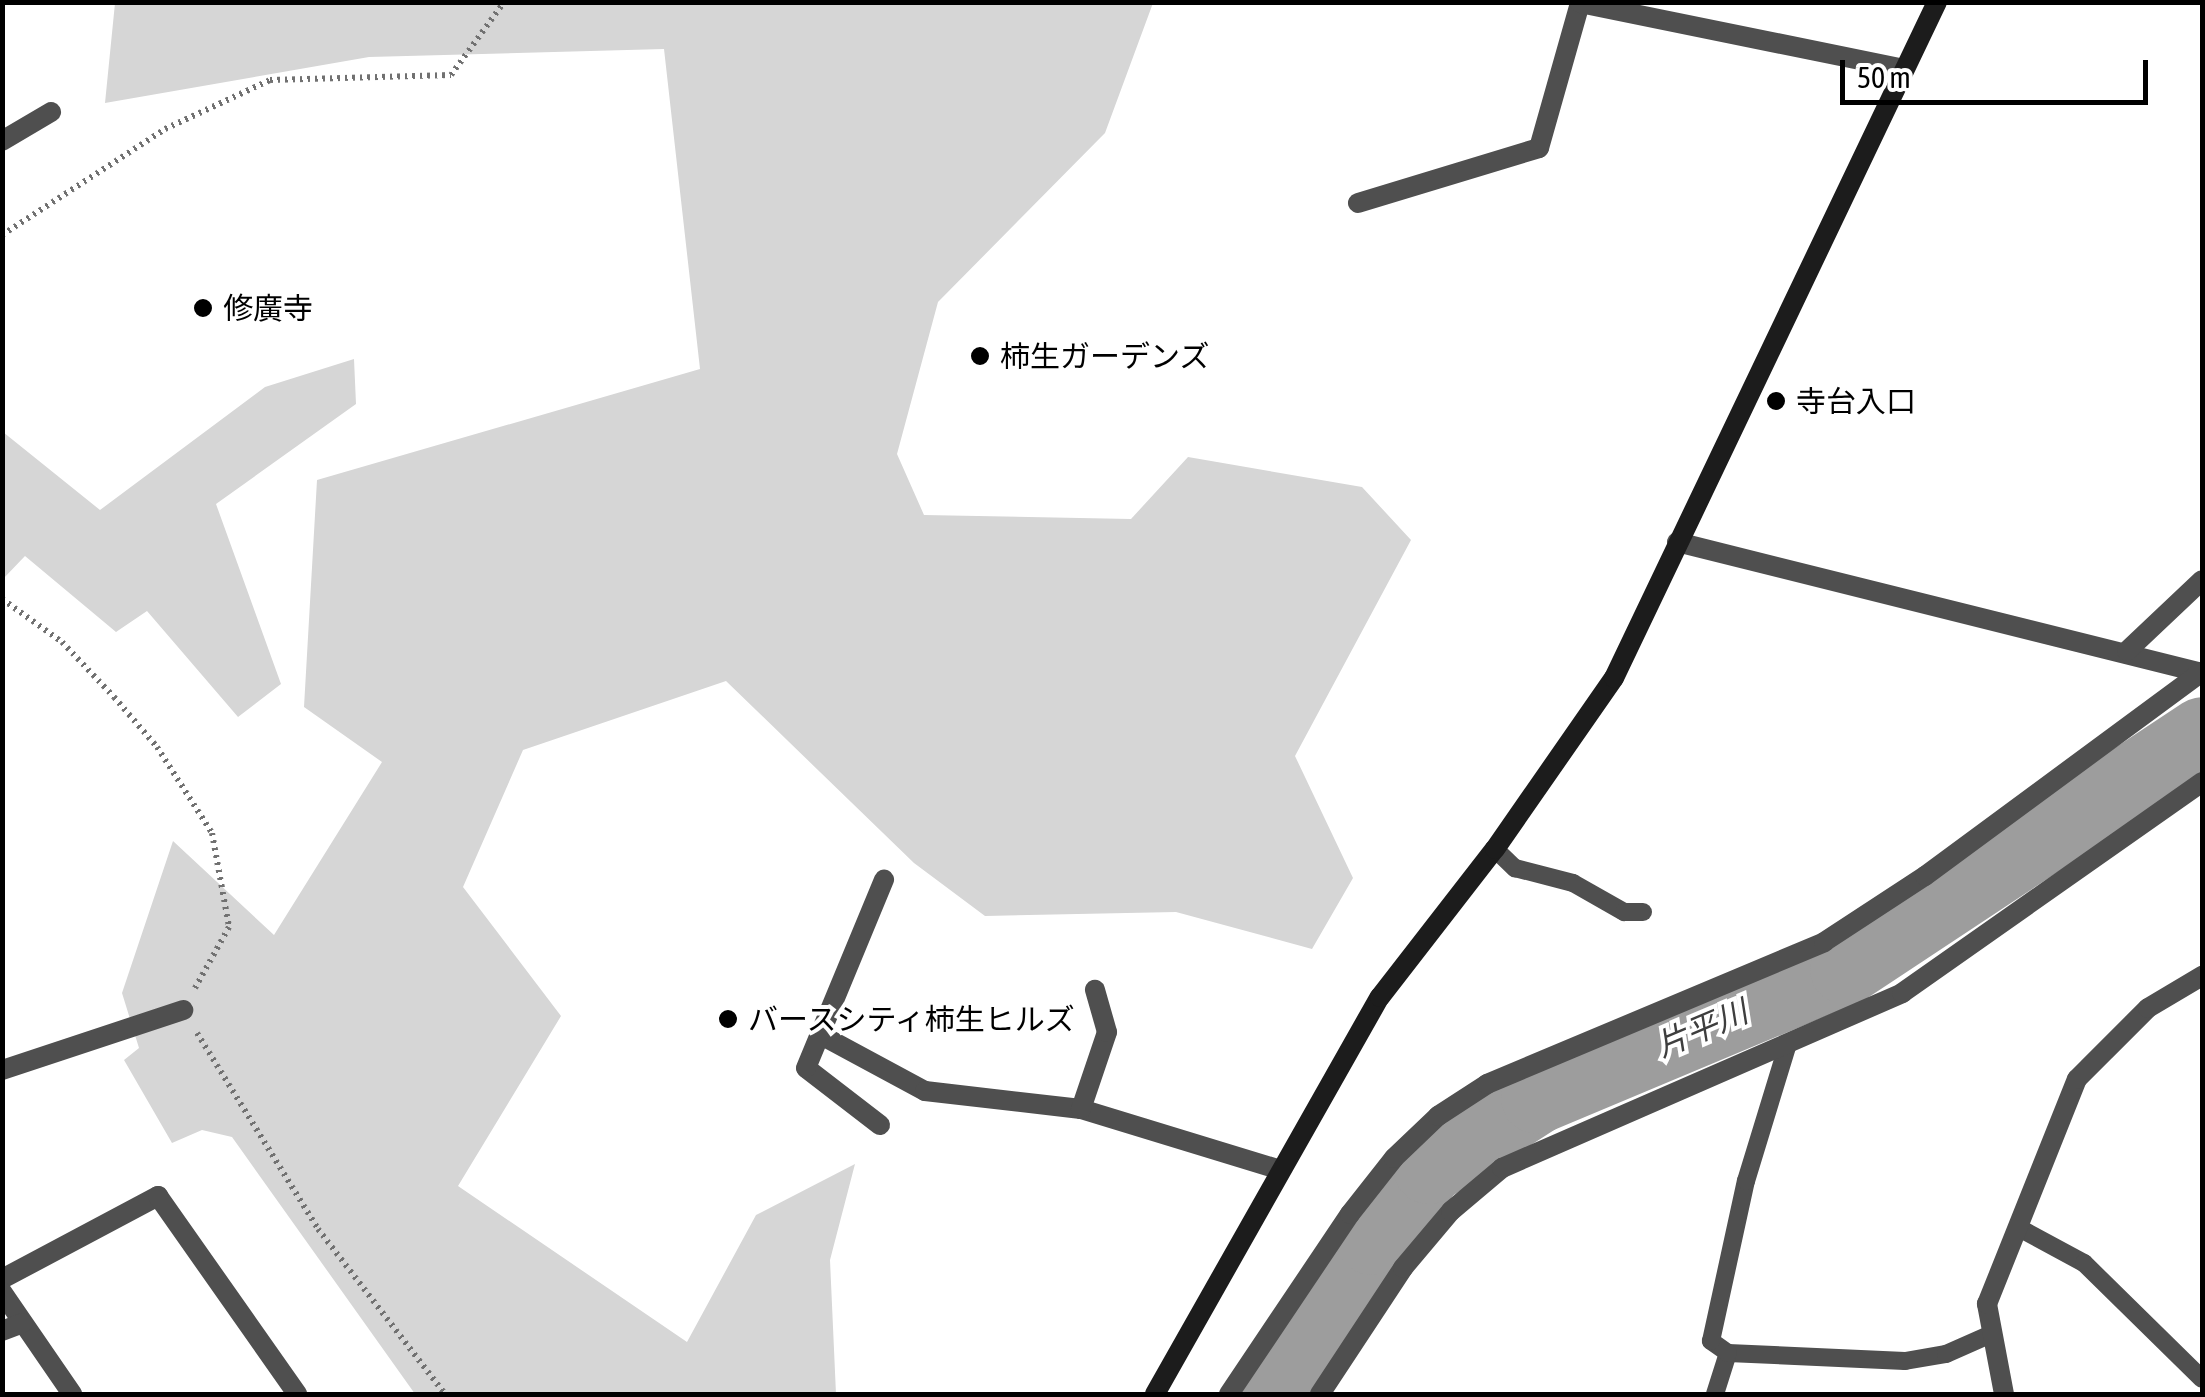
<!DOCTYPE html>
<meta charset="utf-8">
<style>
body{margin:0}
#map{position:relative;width:2205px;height:1397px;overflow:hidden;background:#fff;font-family:"Asap Condensed","Noto Sans JP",sans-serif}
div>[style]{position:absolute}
.green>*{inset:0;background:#d6d6d6}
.river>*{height:72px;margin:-36px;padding:0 36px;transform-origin:36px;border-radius:36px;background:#9d9d9d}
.path>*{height:6px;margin-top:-3px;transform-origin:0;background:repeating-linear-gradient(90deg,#717171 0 2.5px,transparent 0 7.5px)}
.service>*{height:18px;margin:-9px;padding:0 9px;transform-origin:9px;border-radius:9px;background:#4f4f4f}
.minor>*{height:20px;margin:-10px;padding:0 10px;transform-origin:10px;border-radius:10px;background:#4f4f4f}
.secondary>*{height:20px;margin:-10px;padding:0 10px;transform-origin:10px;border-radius:10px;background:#1c1c1c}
.dots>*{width:28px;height:28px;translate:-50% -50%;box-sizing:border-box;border:5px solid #fff;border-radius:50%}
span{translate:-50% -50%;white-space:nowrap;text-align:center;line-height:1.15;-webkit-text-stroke:8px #fff;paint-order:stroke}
.poi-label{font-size:30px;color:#000}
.left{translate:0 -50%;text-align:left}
.water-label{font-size:32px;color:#3e3e3e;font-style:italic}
.frame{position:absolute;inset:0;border:5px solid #000;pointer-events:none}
.scale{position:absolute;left:1840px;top:60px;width:308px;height:45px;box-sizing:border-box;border:5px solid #000;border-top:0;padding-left:12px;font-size:30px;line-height:35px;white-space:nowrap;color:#000;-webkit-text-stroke:8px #fff;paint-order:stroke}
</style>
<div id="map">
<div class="green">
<div style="clip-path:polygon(115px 3px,1153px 3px,1105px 133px,938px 302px,897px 454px,924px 515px,1131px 519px,1188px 457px,1362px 487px,1411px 540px,1295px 756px,1353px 878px,1312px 949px,1176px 912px,985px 916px,914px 863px,726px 681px,523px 750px,463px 887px,561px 1016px,458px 1186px,687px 1342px,756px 1215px,855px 1164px,830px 1260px,836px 1394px,415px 1394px,232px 1137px,202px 1130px,172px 1143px,124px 1060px,139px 1048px,122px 993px,173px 841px,274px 935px,382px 762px,304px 707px,317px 480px,700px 369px,664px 49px,369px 57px,105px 103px)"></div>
<div style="clip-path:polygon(354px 359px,356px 404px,216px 504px,281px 684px,238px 717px,147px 611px,116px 632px,25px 556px,3px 579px,3px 432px,100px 510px,265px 387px)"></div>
</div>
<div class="river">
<div style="left:1273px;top:1394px;width:184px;rotate:-57.4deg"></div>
<div style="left:1372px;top:1239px;width:91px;rotate:-51.2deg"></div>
<div style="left:1429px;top:1168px;width:129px;rotate:-32.9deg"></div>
<div style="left:1537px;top:1098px;width:335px;rotate:-22.7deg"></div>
<div style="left:1846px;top:969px;width:427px;rotate:-33.5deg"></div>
</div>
<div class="path">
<div style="left:2px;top:235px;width:194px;rotate:-33deg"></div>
<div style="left:165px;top:129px;width:116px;rotate:-25deg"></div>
<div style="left:270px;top:80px;width:181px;rotate:-1.6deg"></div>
<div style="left:451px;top:75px;width:90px;rotate:-54deg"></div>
<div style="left:2px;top:599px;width:74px;rotate:35.6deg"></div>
<div style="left:62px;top:642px;width:76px;rotate:46.6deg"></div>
<div style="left:114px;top:697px;width:66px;rotate:49.3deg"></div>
<div style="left:157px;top:747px;width:102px;rotate:57.4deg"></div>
<div style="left:212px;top:833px;width:96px;rotate:79.7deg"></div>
<div style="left:229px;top:927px;width:70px;rotate:119.1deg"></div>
<div style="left:197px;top:1033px;width:230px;rotate:58.3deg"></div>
<div style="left:318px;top:1229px;width:208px;rotate:52.4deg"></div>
</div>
<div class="service">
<div style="left:1495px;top:849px;width:28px;rotate:44deg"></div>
<div style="left:1515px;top:868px;width:60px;rotate:14.5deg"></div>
<div style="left:1573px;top:883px;width:59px;rotate:29.6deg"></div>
<div style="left:1624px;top:912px;width:19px"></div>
<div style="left:2021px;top:1229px;width:72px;rotate:28.4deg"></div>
<div style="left:2084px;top:1263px;width:165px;rotate:44.5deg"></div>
<div style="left:1728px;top:1353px;width:177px;rotate:2.6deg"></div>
<div style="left:1905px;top:1361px;width:42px;rotate:-9.7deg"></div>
<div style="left:1946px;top:1354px;width:47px;rotate:-23.8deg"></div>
<div style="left:1715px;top:1394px;width:43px;rotate:-72.4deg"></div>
<div style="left:1728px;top:1353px;width:21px;rotate:-145deg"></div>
<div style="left:1711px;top:1341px;width:164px;rotate:-77.7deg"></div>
<div style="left:1746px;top:1181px;width:140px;rotate:-73deg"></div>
</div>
<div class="minor">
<div style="left:2px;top:141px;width:57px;rotate:-30.6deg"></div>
<div style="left:1358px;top:203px;width:189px;rotate:-16.9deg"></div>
<div style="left:1539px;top:148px;width:151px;rotate:-74.2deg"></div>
<div style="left:1580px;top:3px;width:331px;rotate:11.5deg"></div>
<div style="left:1677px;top:542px;width:541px;rotate:14.01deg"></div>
<div style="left:2127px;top:651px;width:103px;rotate:-43.4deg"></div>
<div style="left:821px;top:1035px;width:118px;rotate:28.3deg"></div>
<div style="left:925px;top:1091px;width:157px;rotate:6.6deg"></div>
<div style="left:1081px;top:1109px;width:209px;rotate:17deg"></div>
<div style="left:2px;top:1070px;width:191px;rotate:-18.3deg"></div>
<div style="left:1081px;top:1109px;width:81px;rotate:-71.3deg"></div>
<div style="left:1107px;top:1032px;width:44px;rotate:-105.9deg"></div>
<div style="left:880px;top:1125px;width:93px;rotate:-142.4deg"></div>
<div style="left:806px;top:1068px;width:204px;rotate:-67.5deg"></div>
<div style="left:2px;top:1279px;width:177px;rotate:-28deg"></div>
<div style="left:158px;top:1196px;width:242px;rotate:54.9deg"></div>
<div style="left:2px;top:1292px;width:124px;rotate:55.5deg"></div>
<div style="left:2px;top:1331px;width:22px;rotate:-21deg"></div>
<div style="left:1229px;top:1394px;width:217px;rotate:-56.1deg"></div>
<div style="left:1350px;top:1214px;width:71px;rotate:-51.8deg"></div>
<div style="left:1394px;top:1158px;width:61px;rotate:-43.7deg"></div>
<div style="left:1438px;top:1116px;width:59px;rotate:-33.1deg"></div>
<div style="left:1487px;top:1084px;width:366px;rotate:-22.8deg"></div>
<div style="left:1824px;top:942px;width:121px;rotate:-33.2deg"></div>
<div style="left:1925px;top:876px;width:344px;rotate:-36.4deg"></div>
<div style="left:1320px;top:1394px;width:151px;rotate:-56.6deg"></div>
<div style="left:1403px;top:1268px;width:75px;rotate:-49.9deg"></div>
<div style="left:1451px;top:1211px;width:67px;rotate:-40.1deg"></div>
<div style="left:1502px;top:1168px;width:437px;rotate:-23.6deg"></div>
<div style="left:1902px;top:993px;width:367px;rotate:-35.1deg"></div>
<div style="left:2004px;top:1394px;width:92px;rotate:-100.7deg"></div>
<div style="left:1987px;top:1304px;width:242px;rotate:-68.2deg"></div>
<div style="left:2077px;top:1079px;width:100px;rotate:-45deg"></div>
<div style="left:2148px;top:1008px;width:63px;rotate:-30.7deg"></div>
</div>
<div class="secondary">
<div style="left:1155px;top:1394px;width:456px;rotate:-60.5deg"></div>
<div style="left:1380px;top:997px;width:187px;rotate:-52.2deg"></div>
<div style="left:1495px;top:849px;width:208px;rotate:-55.2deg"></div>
<div style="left:1614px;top:678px;width:749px;rotate:-64.46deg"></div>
</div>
<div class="dots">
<div style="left:203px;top:308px;background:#000"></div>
<div style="left:980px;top:356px;background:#000"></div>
<div style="left:1776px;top:401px;background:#000"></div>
<div style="left:728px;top:1019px;background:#000"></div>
</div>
<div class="poi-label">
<span class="left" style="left:223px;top:308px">修廣寺</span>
<span class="left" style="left:1000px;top:356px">柿生ガーデンズ</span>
<span class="left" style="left:1796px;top:401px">寺台入口</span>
<span class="left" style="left:748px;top:1019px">バースシティ柿生ヒルズ</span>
</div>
<div class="water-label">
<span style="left:1702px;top:1029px;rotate:-23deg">片平川</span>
</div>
<div class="frame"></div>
<div class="scale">50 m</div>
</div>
